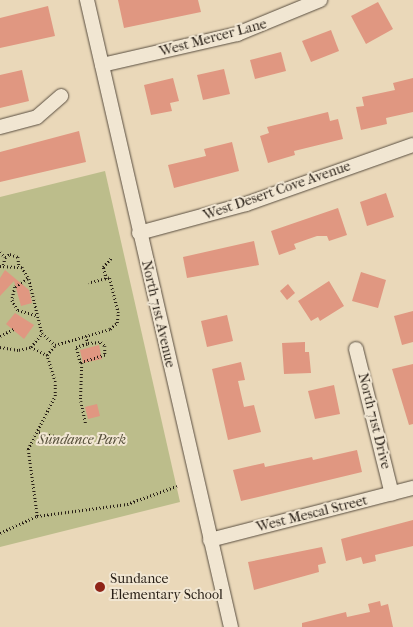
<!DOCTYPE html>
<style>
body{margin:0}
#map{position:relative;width:413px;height:627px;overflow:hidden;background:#ead8b9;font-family:"IM FELL French Canon",serif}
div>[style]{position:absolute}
.green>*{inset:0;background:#bcbd8b}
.building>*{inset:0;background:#e09781}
.path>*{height:2.5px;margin-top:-1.25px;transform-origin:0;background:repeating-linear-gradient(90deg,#292017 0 1px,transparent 0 3.5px)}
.roads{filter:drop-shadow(0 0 1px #594e40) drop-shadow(0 0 1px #594e40)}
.minor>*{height:14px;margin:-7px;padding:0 7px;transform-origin:7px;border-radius:7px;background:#f1e6d2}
.dots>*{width:14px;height:14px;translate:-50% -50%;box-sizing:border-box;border:2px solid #f1e6d2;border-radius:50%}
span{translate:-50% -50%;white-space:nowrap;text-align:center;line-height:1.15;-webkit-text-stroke:4px #f1e6d2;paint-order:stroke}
.street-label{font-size:14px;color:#292017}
.park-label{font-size:14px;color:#554f3a;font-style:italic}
.poi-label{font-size:14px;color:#292017}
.left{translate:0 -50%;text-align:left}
</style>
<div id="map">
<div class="green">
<div style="clip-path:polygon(105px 171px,180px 502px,0 547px,0 197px)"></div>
</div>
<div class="building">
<div style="clip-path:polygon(118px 0,198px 0,201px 12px,124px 28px)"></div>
<div style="clip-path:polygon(378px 2px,393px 29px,366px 44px,351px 16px)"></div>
<div style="clip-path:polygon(48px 6px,55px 36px,0 48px,0 18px)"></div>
<div style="clip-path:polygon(331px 30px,339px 51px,311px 62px,302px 41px)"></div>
<div style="clip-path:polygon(281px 52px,286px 71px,255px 79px,250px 60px)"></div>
<div style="clip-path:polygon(224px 69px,230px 94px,203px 100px,197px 75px)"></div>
<div style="clip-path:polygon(22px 70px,29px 101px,0 108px,0 75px)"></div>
<div style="clip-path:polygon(173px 78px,179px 101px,170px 103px,172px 111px,151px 115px,144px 85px)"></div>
<div style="clip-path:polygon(413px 78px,413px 112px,386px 118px,387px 124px,361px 130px,356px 107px,364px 106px,362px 97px,395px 90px,393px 83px)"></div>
<div style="clip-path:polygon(328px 112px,330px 121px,338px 119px,343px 139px,294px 151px,295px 155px,268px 163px,260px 136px,269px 133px,267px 127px)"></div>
<div style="clip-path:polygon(79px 131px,86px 162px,0 182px,0 152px)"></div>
<div style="clip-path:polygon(232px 142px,239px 171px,174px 188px,168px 165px,206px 156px,204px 149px)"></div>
<div style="clip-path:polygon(386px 193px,394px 217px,367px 226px,360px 202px)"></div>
<div style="clip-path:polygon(338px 208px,347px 235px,329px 241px,327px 236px,317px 236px,294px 244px,296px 249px,279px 255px,271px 231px)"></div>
<div style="clip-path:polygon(254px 241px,259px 265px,187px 278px,183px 257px)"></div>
<div style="clip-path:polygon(5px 270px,29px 290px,32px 303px,21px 306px,14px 281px,0 296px,0 278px)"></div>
<div style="clip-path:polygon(361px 272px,386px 280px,378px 308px,352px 301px)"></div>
<div style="clip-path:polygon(329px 281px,344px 306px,320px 321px,318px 317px,311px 321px,298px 301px)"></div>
<div style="clip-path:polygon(288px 284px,295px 293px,287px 300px,280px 291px)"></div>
<div style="clip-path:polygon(413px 311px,413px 342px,402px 345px,394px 316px)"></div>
<div style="clip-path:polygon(15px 313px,34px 325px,24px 339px,6px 324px)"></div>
<div style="clip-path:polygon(227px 315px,233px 341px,207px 347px,201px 321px)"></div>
<div style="clip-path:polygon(305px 342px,305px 352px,309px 352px,311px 373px,284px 374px,282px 343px)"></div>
<div style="clip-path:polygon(99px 345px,102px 359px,83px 363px,80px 350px)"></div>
<div style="clip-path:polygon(241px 362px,245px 380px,238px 381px,244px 407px,254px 405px,261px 432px,228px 440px,212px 369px)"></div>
<div style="clip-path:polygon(413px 364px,413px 424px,409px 425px,392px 369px)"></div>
<div style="clip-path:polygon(334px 385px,340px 414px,315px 419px,308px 391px)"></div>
<div style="clip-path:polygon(97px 404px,100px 416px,88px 419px,85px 407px)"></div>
<div style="clip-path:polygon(357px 450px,362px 472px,241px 501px,233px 470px,264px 463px,265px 467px,312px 457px,313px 460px)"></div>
<div style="clip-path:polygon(413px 520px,413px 546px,375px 555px,376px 561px,363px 564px,361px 557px,346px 561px,341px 539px)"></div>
<div style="clip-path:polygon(322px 547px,326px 563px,318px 565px,319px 572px,254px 590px,248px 562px)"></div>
<div style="clip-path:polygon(380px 601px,381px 606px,388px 604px,393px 627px,302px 627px,302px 623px,346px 612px,347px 617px,370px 612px,368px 604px)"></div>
</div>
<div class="path">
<div style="left:0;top:252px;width:7px;rotate:45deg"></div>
<div style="left:3px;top:265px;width:8px;rotate:-76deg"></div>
<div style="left:5px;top:257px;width:6px;rotate:-31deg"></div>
<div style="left:10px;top:254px;width:9px;rotate:21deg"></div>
<div style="left:18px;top:257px;width:8px;rotate:83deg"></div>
<div style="left:0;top:266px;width:22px;rotate:3deg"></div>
<div style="left:22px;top:267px;width:14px;rotate:60deg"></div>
<div style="left:29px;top:279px;width:56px;rotate:76.5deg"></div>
<div style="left:42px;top:333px;width:18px;rotate:43deg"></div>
<div style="left:55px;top:345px;width:57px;rotate:-16.2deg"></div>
<div style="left:110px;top:329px;width:9px;rotate:-41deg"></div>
<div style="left:117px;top:323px;width:10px;rotate:-84deg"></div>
<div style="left:118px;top:313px;width:36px;rotate:-104deg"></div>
<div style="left:109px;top:278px;width:21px;rotate:166deg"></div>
<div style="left:28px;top:279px;width:15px;rotate:148deg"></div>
<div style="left:15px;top:287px;width:13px;rotate:103deg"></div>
<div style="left:12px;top:300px;width:12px;rotate:59deg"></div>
<div style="left:18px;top:310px;width:19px;rotate:16deg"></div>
<div style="left:106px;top:279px;width:12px;rotate:-104deg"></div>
<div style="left:103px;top:267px;width:12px;rotate:-48deg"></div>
<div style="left:0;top:336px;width:16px;rotate:-27deg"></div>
<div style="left:86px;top:336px;width:7px;rotate:74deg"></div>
<div style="left:88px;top:343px;width:13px;rotate:-4deg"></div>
<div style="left:101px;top:342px;width:6px;rotate:45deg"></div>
<div style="left:105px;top:346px;width:9px;rotate:90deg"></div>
<div style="left:105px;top:355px;width:26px;rotate:162deg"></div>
<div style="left:80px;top:363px;width:16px;rotate:-104deg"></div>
<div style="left:76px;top:347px;width:13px;rotate:-18deg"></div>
<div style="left:0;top:347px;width:19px;rotate:9deg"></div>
<div style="left:19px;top:350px;width:12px;rotate:-14deg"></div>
<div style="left:31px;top:347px;width:18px;rotate:-52deg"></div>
<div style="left:31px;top:347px;width:18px;rotate:27deg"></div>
<div style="left:82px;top:363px;width:38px;rotate:92deg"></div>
<div style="left:81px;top:401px;width:24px;rotate:78deg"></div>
<div style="left:39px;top:432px;width:16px;rotate:14deg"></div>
<div style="left:37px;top:516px;width:68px;rotate:-97.7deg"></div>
<div style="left:28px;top:449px;width:59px;rotate:-63deg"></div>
<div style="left:55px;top:396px;width:14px;rotate:-90deg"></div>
<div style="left:55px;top:382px;width:28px;rotate:-107deg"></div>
<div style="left:47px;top:355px;width:13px;rotate:-51deg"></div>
<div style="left:0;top:533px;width:41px;rotate:-24.7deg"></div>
<div style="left:37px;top:516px;width:91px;rotate:-7.6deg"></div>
<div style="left:127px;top:504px;width:53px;rotate:-19.8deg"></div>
</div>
<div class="roads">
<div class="minor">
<div style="left:87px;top:0;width:643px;rotate:77.07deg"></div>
<div style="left:102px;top:65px;width:139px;rotate:-12.9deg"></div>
<div style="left:237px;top:34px;width:90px;rotate:-22.3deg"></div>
<div style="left:0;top:127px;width:38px;rotate:-15deg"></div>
<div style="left:37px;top:117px;width:32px;rotate:-41deg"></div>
<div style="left:139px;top:233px;width:111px;rotate:-15.2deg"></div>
<div style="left:246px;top:204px;width:177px;rotate:-19.5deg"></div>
<div style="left:356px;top:349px;width:149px;rotate:76.1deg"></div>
<div style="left:210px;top:540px;width:210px;rotate:-14.4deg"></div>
</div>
</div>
<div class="dots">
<div style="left:100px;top:587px;background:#8f2418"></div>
</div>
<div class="street-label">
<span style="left:213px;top:38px;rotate:-15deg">West Mercer Lane</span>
<span style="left:277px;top:191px;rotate:-19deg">West Desert Cove Avenue</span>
<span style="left:158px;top:314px;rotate:77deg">North 71st Avenue</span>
<span style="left:374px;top:421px;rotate:76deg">North 71st Drive</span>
<span style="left:312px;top:514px;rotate:-14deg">West Mescal Street</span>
</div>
<div class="park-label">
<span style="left:82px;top:440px">Sundance Park</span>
</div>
<div class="poi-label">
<span class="left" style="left:110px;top:587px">Sundance<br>Elementary School</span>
</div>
</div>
